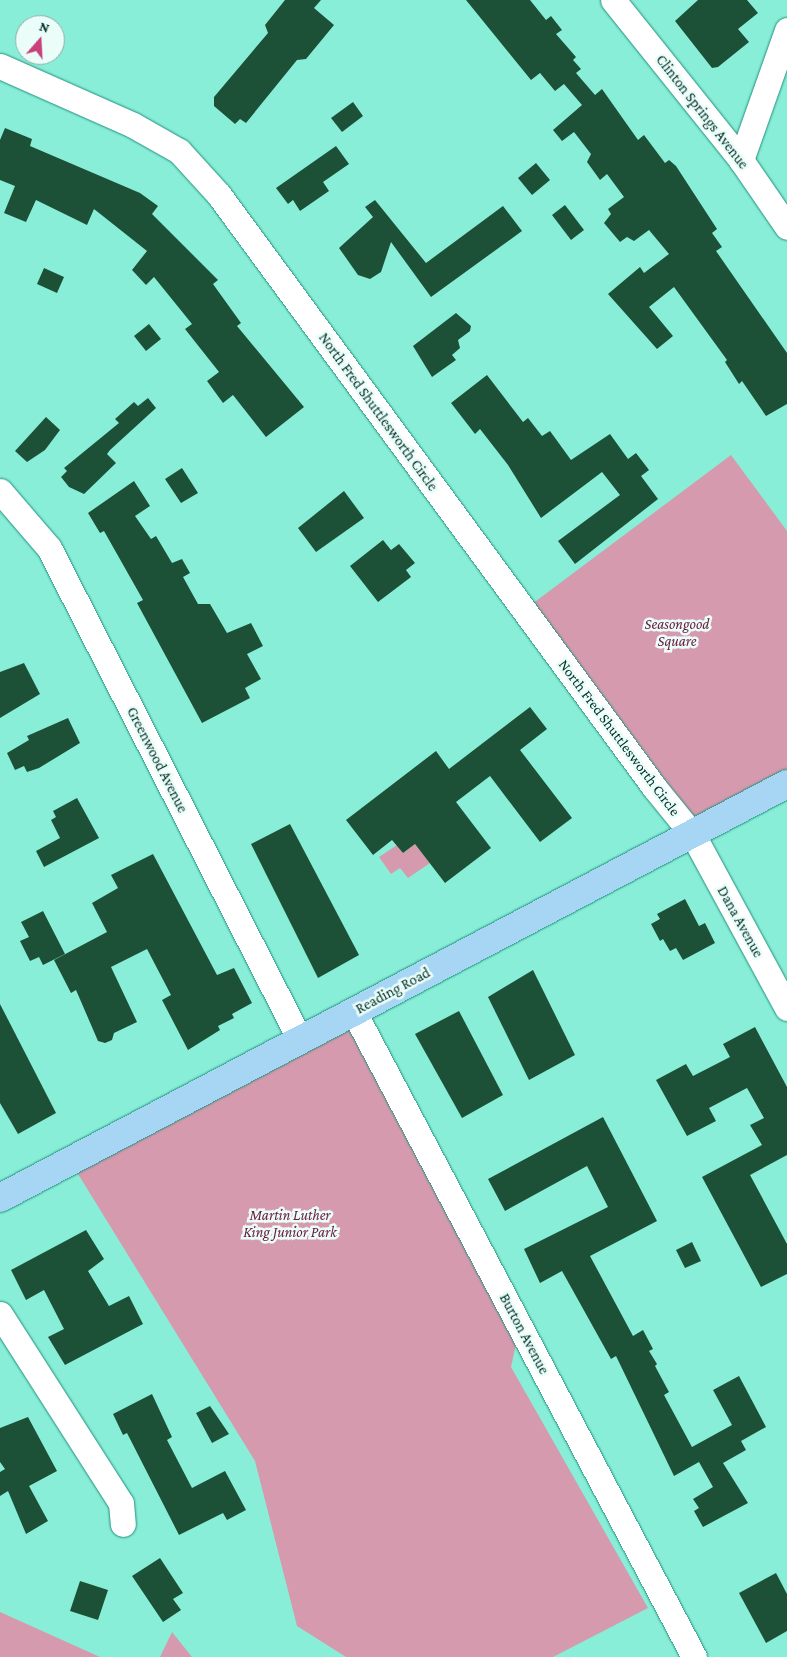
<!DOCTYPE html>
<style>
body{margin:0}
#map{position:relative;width:787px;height:1657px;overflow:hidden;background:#89eed8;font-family:"Crimson Pro",serif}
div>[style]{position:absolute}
.green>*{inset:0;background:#d69aae}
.building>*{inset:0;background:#1d5137}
.roads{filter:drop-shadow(0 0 1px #21917e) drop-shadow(0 0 1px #21917e)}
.minor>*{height:25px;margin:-12.5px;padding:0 12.5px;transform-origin:12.5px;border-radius:12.5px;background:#fff}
.major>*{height:28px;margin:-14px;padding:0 14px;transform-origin:14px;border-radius:14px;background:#a7d6f4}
span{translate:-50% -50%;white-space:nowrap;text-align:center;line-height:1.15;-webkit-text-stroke:5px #ebfdf8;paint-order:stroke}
.street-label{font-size:15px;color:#002f28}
.park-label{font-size:15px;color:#6b183d;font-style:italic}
.north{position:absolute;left:15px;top:15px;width:50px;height:50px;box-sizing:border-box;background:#ebfdf8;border:1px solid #8daba5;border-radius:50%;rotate:19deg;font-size:14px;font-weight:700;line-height:20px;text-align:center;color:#002f28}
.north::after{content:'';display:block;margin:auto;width:18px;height:22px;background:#c9407a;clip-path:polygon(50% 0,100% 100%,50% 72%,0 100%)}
</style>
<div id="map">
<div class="green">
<div style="clip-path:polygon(731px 455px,787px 531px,787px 784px,693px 835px,524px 610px)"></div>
<div style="clip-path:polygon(415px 844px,430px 863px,408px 878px,400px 868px,391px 874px,379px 857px,397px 845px,403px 853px)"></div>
<div style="clip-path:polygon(354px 1012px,520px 1326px,511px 1367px,648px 1608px,553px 1657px,346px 1657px,297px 1626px,255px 1461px,70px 1161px)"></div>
<div style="clip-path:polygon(0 1612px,100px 1657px,0 1657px)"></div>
<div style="clip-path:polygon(172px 1632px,192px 1657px,160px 1657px)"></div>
</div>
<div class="building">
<div style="clip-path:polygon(285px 0,321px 0,314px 8px,334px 25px,306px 59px,297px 60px,246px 123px,240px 119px,235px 124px,214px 106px,214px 97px,268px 33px,265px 25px)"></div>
<div style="clip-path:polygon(466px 0,530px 0,546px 20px,551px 16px,562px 30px,556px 34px,576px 57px,573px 60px,581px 69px,576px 73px,595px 95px,602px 89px,638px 140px,644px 135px,665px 163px,669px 160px,676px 166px,717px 229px,712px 233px,722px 247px,716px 251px,787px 353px,787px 404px,766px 416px,742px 381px,739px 384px,725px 362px,727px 360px,674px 287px,649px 307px,673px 336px,657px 349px,608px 294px,640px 267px,644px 273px,669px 254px,649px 230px,634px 241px,627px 237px,620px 242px,604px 223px,611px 214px,608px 209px,624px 197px,607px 174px,600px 180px,587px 162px,591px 154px,574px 132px,562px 141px,553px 130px,582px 105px,564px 84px,555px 91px,540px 73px,531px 80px)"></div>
<div style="clip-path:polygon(698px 0,747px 0,758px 13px,738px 29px,749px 42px,718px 67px,712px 68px,675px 21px)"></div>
<div style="clip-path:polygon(353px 102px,363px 116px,342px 132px,331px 118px)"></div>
<div style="clip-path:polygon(5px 128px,32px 139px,30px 146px,140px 193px,158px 206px,152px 214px,218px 280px,213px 284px,241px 323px,237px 326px,304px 407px,266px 437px,233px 395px,223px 403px,207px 381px,219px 372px,185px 329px,192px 324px,154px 277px,146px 285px,132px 270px,147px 251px,94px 209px,87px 225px,36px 200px,26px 222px,4px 213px,15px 186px,0 180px,0 140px)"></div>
<div style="clip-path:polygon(336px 146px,349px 164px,323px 182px,329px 191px,300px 211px,293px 200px,288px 204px,276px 188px)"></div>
<div style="clip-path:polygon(536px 163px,550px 180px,532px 195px,518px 178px)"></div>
<div style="clip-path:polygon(375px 200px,426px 263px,503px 206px,522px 231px,431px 297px,391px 242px,381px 272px,370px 279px,358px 275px,339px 248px,373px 217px,365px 207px)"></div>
<div style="clip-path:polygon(565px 205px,584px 230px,571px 240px,552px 215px)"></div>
<div style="clip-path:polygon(44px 268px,64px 277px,57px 293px,37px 284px)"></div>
<div style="clip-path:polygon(456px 313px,471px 326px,470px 331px,458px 340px,460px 348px,452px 355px,456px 360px,432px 377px,413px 346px)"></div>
<div style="clip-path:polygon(149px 324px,161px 339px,146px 351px,134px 336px)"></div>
<div style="clip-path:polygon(487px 375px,523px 422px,528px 418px,542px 436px,550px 431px,571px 460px,610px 434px,628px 459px,636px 453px,649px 470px,641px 476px,658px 499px,575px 564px,558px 541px,620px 495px,602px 472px,541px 518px,508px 465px,480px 429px,475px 434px,451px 403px)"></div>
<div style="clip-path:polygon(148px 398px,156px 408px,110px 450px,107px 454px,116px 463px,84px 494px,69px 487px,61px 477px,67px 471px,64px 468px,119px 423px,115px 419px,134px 402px,138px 406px)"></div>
<div style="clip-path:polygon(46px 417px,60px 430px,45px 450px,27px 462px,15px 451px)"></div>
<div style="clip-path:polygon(182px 468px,198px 493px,181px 503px,165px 479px)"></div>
<div style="clip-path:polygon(134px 481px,150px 506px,135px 516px,151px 539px,156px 536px,172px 563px,182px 559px,190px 573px,183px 577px,198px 604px,210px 604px,227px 633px,251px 623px,263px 646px,247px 654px,261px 679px,245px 688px,250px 698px,202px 723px,137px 603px,143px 600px,104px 531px,100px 533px,88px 513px)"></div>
<div style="clip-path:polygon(344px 491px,364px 518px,316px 552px,298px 528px)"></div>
<div style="clip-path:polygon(383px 540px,391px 550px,399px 544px,415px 563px,406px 570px,411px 577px,378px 602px,350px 566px)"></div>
<div style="clip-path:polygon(24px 663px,40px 694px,0 718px,0 672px)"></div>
<div style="clip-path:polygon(530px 707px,547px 729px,520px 750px,572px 818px,540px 842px,490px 776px,456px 802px,491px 848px,445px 883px,415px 844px,403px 853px,392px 840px,373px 855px,346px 820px,436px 751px,449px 769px)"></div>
<div style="clip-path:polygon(68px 718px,80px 743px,39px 768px,27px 772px,24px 766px,15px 770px,7px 753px,29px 740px,27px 736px)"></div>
<div style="clip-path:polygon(77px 798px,99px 838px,44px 867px,36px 851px,60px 838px,51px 820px,56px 817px,53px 811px)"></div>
<div style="clip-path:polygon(290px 824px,359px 955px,318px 978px,251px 844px)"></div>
<div style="clip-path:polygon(153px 854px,217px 975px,234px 968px,252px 1003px,232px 1014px,234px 1018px,218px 1026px,220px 1030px,188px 1050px,162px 1000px,171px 995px,147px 949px,111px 967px,137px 1022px,114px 1033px,112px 1040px,105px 1043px,98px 1041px,76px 990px,71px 993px,54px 960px,107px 932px,92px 903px,118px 888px,111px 875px)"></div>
<div style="clip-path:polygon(685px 899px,699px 926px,705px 923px,715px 943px,683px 960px,676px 948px,670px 951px,663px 939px,660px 941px,651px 924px,660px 919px,657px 914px)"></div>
<div style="clip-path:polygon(43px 911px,65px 954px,43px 965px,39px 957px,30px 961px,20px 941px,29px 937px,21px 922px)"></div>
<div style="clip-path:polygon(533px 970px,575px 1055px,529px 1080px,488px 997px)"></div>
<div style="clip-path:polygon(0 1004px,56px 1113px,18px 1134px,0 1103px)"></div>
<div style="clip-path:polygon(459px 1011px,503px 1095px,462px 1118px,415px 1034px)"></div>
<div style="clip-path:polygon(755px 1027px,787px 1087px,787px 1155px,750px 1175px,787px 1244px,787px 1274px,761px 1287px,702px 1177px,762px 1145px,750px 1125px,764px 1118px,747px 1088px,709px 1108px,716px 1121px,687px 1136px,656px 1080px,686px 1064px,693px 1076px,730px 1057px,723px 1044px)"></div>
<div style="clip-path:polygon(603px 1117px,657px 1221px,590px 1256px,633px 1336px,643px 1330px,653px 1349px,649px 1351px,657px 1364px,655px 1366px,669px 1392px,664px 1395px,692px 1447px,732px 1425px,713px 1390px,739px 1376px,766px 1427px,741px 1441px,746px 1450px,723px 1463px,748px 1503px,703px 1527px,694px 1511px,699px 1508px,693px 1499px,713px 1487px,699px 1462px,674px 1476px,616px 1356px,611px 1359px,562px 1271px,540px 1283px,524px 1249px,608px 1207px,587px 1166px,505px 1211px,488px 1179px)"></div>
<div style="clip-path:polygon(86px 1230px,104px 1259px,88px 1271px,109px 1306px,129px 1296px,143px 1324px,65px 1365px,48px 1337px,64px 1329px,44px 1290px,26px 1300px,11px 1270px)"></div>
<div style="clip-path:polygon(692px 1242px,701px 1261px,685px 1268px,676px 1250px)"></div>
<div style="clip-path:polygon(152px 1394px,172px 1437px,167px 1440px,192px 1488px,225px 1471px,246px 1510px,227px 1520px,223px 1513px,179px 1535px,127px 1433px,123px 1435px,113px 1414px)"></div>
<div style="clip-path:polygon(210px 1406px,229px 1434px,212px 1443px,196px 1413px)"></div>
<div style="clip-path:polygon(28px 1417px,57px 1471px,29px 1486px,48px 1521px,26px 1534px,8px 1491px,0 1496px,0 1472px,5px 1469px,0 1462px,0 1428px)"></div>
<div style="clip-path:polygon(160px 1558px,183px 1593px,173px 1599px,181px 1610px,163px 1622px,132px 1576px)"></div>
<div style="clip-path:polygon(776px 1573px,787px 1594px,787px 1631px,766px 1643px,739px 1593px)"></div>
<div style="clip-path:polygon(80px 1581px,108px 1590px,98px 1620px,70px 1611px)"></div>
</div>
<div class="roads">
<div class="minor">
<div style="left:613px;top:0;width:205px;rotate:51.3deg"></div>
<div style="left:741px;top:160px;width:81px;rotate:55.5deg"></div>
<div style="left:0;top:66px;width:145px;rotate:23.9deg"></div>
<div style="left:133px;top:125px;width:53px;rotate:29.5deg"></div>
<div style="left:179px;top:151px;width:59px;rotate:47.7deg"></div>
<div style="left:219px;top:195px;width:735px;rotate:53.69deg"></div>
<div style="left:654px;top:787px;width:62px;rotate:50.9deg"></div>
<div style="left:693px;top:835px;width:197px;rotate:61.5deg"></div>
<div style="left:741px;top:160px;width:138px;rotate:-70.5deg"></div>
<div style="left:0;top:491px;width:75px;rotate:49.3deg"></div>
<div style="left:49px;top:548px;width:552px;rotate:62.97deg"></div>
<div style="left:354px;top:1012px;width:729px;rotate:62.2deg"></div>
<div style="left:0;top:1314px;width:224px;rotate:57.4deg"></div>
<div style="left:121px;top:1503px;width:21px;rotate:85deg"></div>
</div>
<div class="major">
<div style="left:0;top:1198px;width:889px;rotate:-27.75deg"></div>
</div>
</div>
<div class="street-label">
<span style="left:702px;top:112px;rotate:52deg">Clinton Springs Avenue</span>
<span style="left:378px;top:412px;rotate:54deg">North Fred Shuttlesworth Circle</span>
<span style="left:619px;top:738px;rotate:53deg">North Fred Shuttlesworth Circle</span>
<span style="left:157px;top:760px;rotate:63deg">Greenwood Avenue</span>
<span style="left:740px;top:922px;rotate:61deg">Dana Avenue</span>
<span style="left:393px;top:991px;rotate:-28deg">Reading Road</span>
<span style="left:524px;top:1334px;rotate:62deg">Burton Avenue</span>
</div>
<div class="park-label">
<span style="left:677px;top:633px">Seasongood<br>Square</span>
<span style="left:290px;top:1224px">Martin Luther<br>King Junior Park</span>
</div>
<div class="north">N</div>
</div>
